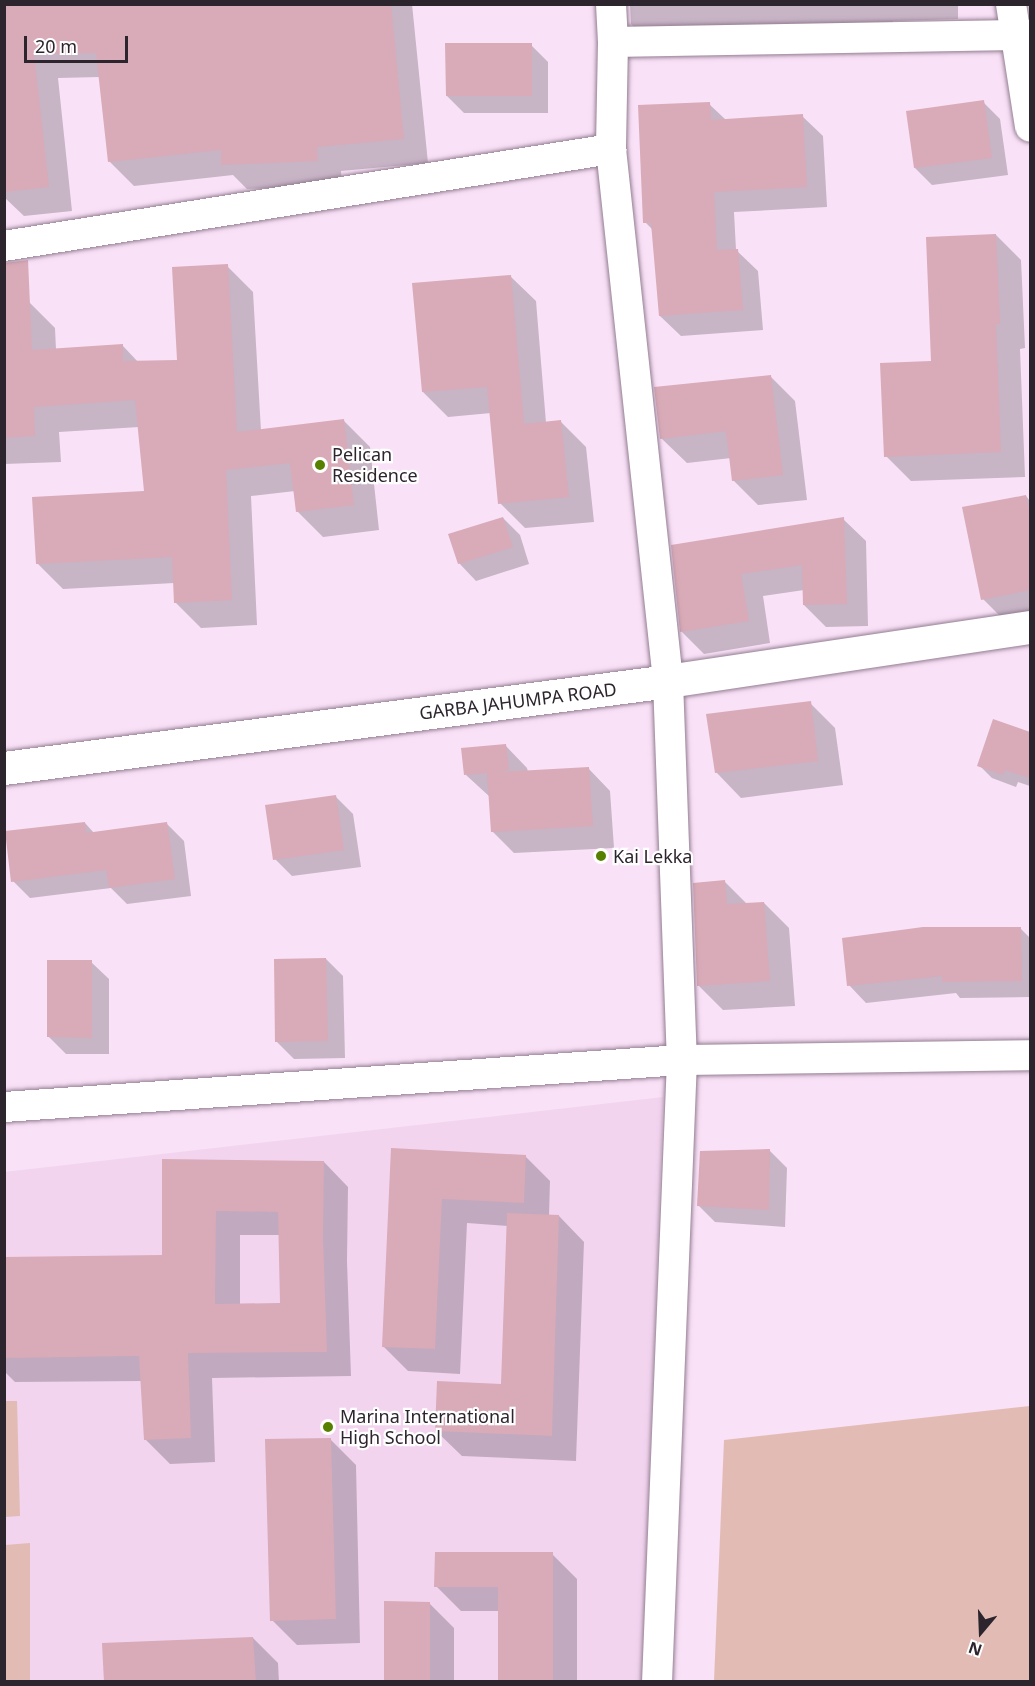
<!DOCTYPE html>
<style>
body{margin:0}
#map{position:relative;width:1035px;height:1686px;overflow:hidden;background:#f9e1f7;font-family:"Noto Sans",sans-serif}
div>[style]{position:absolute}
.built>*{inset:0;background:#f2d4ef}
.green>*{inset:0;background:#e2bcb4}
.shadow>*{inset:0;background:#0003}
.building>*{inset:0;background:#d9aab7}
.roads{filter:drop-shadow(0 0 2px #937d91) drop-shadow(0 0 2px #937d91)}
.street>*{height:30px;margin:-15px;padding:0 15px;transform-origin:15px;border-radius:15px;background:#fff}
.secondary>*{height:33px;margin:-16.5px;padding:0 16.5px;transform-origin:16.5px;border-radius:16.5px;background:#fff}
.dots>*{width:16px;height:16px;translate:-50% -50%;box-sizing:border-box;border:3px solid #fff;border-radius:50%}
span{translate:-50% -50%;white-space:nowrap;text-align:center;line-height:1.15;-webkit-text-stroke:4.5px #fff;paint-order:stroke}
.poi-label{font-size:18px;color:#2d252d}
.left{translate:0 -50%;text-align:left}
.street-label{font-size:18px;color:#2d252d}
.frame{position:absolute;inset:0;border:6px solid #2d252d;pointer-events:none}
.north{position:absolute;left:951px;top:1602px;width:60px;height:60px;-webkit-text-stroke:4px #fff;paint-order:stroke;rotate:199deg;font-size:16px;font-weight:700;line-height:24px;text-align:center;color:#2d252d}
.north::after{content:'';display:block;margin:auto;width:21px;height:27px;background:#2d252d;clip-path:polygon(50% 0,100% 100%,50% 72%,0 100%)}
.scale{position:absolute;left:24px;top:36px;width:104px;height:27px;box-sizing:border-box;border:3px solid #2d252d;border-top:0;padding-left:8px;font-size:18px;line-height:21px;white-space:nowrap;color:#2d252d;-webkit-text-stroke:4px #fff;paint-order:stroke}
</style>
<div id="map">
<div class="built">
<div style="clip-path:polygon(663px 1097px,642px 1681px,5px 1681px,4px 1172px)"></div>
</div>
<div class="green">
<div style="clip-path:polygon(5px 1401px,17px 1401px,20px 1516px,5px 1517px)"></div>
<div style="clip-path:polygon(1030px 1406px,1030px 1681px,714px 1681px,724px 1440px)"></div>
<div style="clip-path:polygon(30px 1543px,30px 1681px,5px 1681px,5px 1545px)"></div>
</div>
<div class="shadow">
<div style="clip-path:polygon(4px 4px,412px 4px,428px 163px,341px 171px,342px 185px,247px 189px,233px 175px,134px 186px,110px 162px,100px 77px,58px 78px,72px 211px,24px 216px,4px 197px)"></div>
<div style="clip-path:polygon(630px 4px,958px 4px,958px 19px,893px 21px,894px 44px,655px 48px,631px 24px)"></div>
<div style="clip-path:polygon(531px 45px,548px 62px,548px 113px,464px 113px,447px 96px)"></div>
<div style="clip-path:polygon(983px 102px,1000px 119px,1008px 175px,932px 185px,915px 168px)"></div>
<div style="clip-path:polygon(709px 104px,726px 120px,802px 116px,823px 136px,827px 207px,734px 212px,736px 250px,758px 271px,763px 330px,681px 336px,660px 316px,653px 230px,645px 222px)"></div>
<div style="clip-path:polygon(996px 235px,1021px 260px,1025px 348px,1020px 349px,1025px 477px,911px 481px,886px 456px)"></div>
<div style="clip-path:polygon(227px 266px,253px 292px,261px 431px,344px 421px,370px 447px,379px 530px,323px 537px,297px 511px,295px 491px,251px 496px,257px 625px,201px 628px,175px 602px,174px 583px,63px 589px,37px 563px,146px 492px,139px 427px,59px 432px,61px 462px,4px 464px,4px 303px,29px 302px,55px 328px,56px 350px,123px 346px,139px 363px,179px 362px)"></div>
<div style="clip-path:polygon(510px 276px,536px 301px,546px 423px,561px 422px,586px 447px,594px 522px,525px 528px,500px 503px,491px 413px,448px 417px,423px 392px)"></div>
<div style="clip-path:polygon(770px 376px,795px 401px,807px 500px,758px 505px,733px 480px,731px 458px,687px 463px,661px 438px)"></div>
<div style="clip-path:polygon(1026px 496px,1030px 501px,1030px 620px,1008px 624px,983px 599px)"></div>
<div style="clip-path:polygon(503px 518px,520px 535px,529px 564px,476px 581px,459px 563px)"></div>
<div style="clip-path:polygon(843px 519px,866px 541px,868px 626px,826px 627px,804px 605px,804px 590px,763px 596px,770px 643px,704px 654px,682px 632px,672px 546px)"></div>
<div style="clip-path:polygon(810px 703px,835px 728px,843px 785px,741px 798px,716px 772px)"></div>
<div style="clip-path:polygon(994px 721px,1030px 734px,1030px 786px,1018px 782px,1016px 787px,992px 778px,979px 765px)"></div>
<div style="clip-path:polygon(505px 745px,527px 768px,528px 772px,588px 768px,610px 791px,614px 848px,514px 853px,492px 831px,490px 797px,466px 775px)"></div>
<div style="clip-path:polygon(336px 797px,353px 814px,361px 867px,292px 876px,275px 859px)"></div>
<div style="clip-path:polygon(85px 823px,94px 833px,167px 824px,184px 841px,191px 896px,127px 904px,111px 888px,30px 898px,13px 881px)"></div>
<div style="clip-path:polygon(725px 882px,747px 904px,764px 903px,789px 928px,795px 1006px,723px 1010px,698px 985px)"></div>
<div style="clip-path:polygon(1020px 928px,1030px 938px,1030px 997px,960px 998px,956px 993px,866px 1003px,849px 985px)"></div>
<div style="clip-path:polygon(326px 959px,343px 976px,345px 1058px,294px 1059px,277px 1042px)"></div>
<div style="clip-path:polygon(91px 962px,109px 979px,109px 1054px,66px 1054px,49px 1037px)"></div>
<div style="clip-path:polygon(392px 1150px,525px 1156px,550px 1181px,549px 1216px,559px 1216px,584px 1242px,576px 1461px,462px 1456px,436px 1431px,503px 1385px,508px 1226px,467px 1223px,460px 1374px,408px 1371px,383px 1346px)"></div>
<div style="clip-path:polygon(770px 1151px,787px 1168px,785px 1227px,715px 1222px,698px 1205px)"></div>
<div style="clip-path:polygon(evenodd,164px 1160px,324px 1162px,348px 1187px,347px 1261px,351px 1376px,212px 1378px,215px 1462px,170px 1464px,145px 1439px,142px 1381px,15px 1382px,4px 1371px,4px 1258px,163px 1256px,164px 1160px,240px 1235px,280px 1235px,281px 1304px,240px 1305px,240px 1235px)"></div>
<div style="clip-path:polygon(331px 1440px,356px 1465px,360px 1643px,297px 1645px,272px 1620px)"></div>
<div style="clip-path:polygon(552px 1554px,577px 1579px,577px 1682px,500px 1682px,500px 1611px,461px 1611px,436px 1586px)"></div>
<div style="clip-path:polygon(429px 1603px,454px 1628px,454px 1682px,368px 1682px,386px 1681px)"></div>
<div style="clip-path:polygon(253px 1638px,278px 1663px,279px 1682px,106px 1682px)"></div>
</div>
<div class="building">
<div style="clip-path:polygon(4px 4px,391px 4px,404px 139px,317px 147px,318px 161px,221px 165px,221px 150px,108px 162px,96px 53px,34px 54px,49px 187px,4px 192px)"></div>
<div style="clip-path:polygon(445px 43px,532px 43px,532px 96px,446px 96px)"></div>
<div style="clip-path:polygon(984px 100px,992px 158px,914px 168px,906px 111px)"></div>
<div style="clip-path:polygon(710px 102px,711px 120px,803px 114px,807px 187px,714px 192px,717px 250px,738px 249px,743px 310px,659px 316px,651px 223px,643px 223px,638px 105px)"></div>
<div style="clip-path:polygon(996px 234px,1000px 324px,996px 324px,1001px 452px,884px 457px,880px 363px,931px 361px,926px 237px)"></div>
<div style="clip-path:polygon(28px 260px,32px 350px,123px 344px,123px 361px,177px 360px,172px 267px,228px 264px,237px 432px,344px 419px,354px 505px,296px 512px,290px 463px,226px 470px,232px 600px,174px 603px,172px 557px,36px 564px,32px 497px,144px 491px,135px 400px,34px 407px,35px 436px,4px 438px,4px 263px)"></div>
<div style="clip-path:polygon(511px 275px,524px 424px,561px 420px,569px 497px,498px 504px,487px 387px,422px 392px,412px 283px)"></div>
<div style="clip-path:polygon(771px 375px,783px 475px,732px 481px,726px 431px,660px 439px,654px 387px)"></div>
<div style="clip-path:polygon(1026px 495px,1030px 516px,1030px 590px,981px 600px,962px 507px)"></div>
<div style="clip-path:polygon(503px 517px,513px 547px,458px 564px,448px 534px)"></div>
<div style="clip-path:polygon(844px 517px,847px 604px,803px 605px,802px 565px,741px 574px,749px 621px,680px 632px,671px 545px)"></div>
<div style="clip-path:polygon(811px 701px,818px 761px,715px 773px,706px 714px)"></div>
<div style="clip-path:polygon(993px 719px,1030px 732px,1030px 778px,1005px 770px,1003px 775px,977px 766px)"></div>
<div style="clip-path:polygon(506px 744px,509px 770px,499px 772px,589px 767px,593px 826px,491px 832px,487px 773px,464px 775px,461px 748px)"></div>
<div style="clip-path:polygon(336px 795px,344px 850px,273px 860px,265px 805px)"></div>
<div style="clip-path:polygon(85px 822px,86px 833px,167px 822px,175px 879px,109px 888px,106px 870px,11px 882px,5px 831px)"></div>
<div style="clip-path:polygon(725px 880px,727px 904px,764px 902px,770px 981px,697px 986px,693px 883px)"></div>
<div style="clip-path:polygon(923px 927px,1021px 927px,1022px 981px,942px 982px,942px 976px,847px 986px,842px 938px)"></div>
<div style="clip-path:polygon(326px 958px,328px 1041px,275px 1042px,274px 959px)"></div>
<div style="clip-path:polygon(47px 960px,92px 960px,92px 1038px,47px 1037px)"></div>
<div style="clip-path:polygon(391px 1148px,526px 1155px,524px 1203px,442px 1199px,435px 1349px,382px 1347px)"></div>
<div style="clip-path:polygon(770px 1149px,769px 1210px,697px 1206px,700px 1151px)"></div>
<div style="clip-path:polygon(evenodd,162px 1159px,324px 1161px,323px 1236px,327px 1352px,188px 1353px,191px 1438px,144px 1440px,139px 1356px,4px 1358px,4px 1257px,162px 1255px,162px 1159px,216px 1211px,278px 1212px,280px 1303px,215px 1304px,216px 1211px)"></div>
<div style="clip-path:polygon(507px 1213px,559px 1215px,552px 1436px,435px 1431px,437px 1381px,501px 1384px)"></div>
<div style="clip-path:polygon(331px 1438px,336px 1619px,270px 1621px,265px 1439px)"></div>
<div style="clip-path:polygon(435px 1552px,553px 1552px,553px 1682px,498px 1682px,498px 1587px,434px 1587px)"></div>
<div style="clip-path:polygon(384px 1601px,430px 1602px,430px 1682px,384px 1682px)"></div>
<div style="clip-path:polygon(253px 1637px,256px 1682px,104px 1682px,102px 1643px)"></div>
</div>
<div class="roads">
<div class="street">
<div style="left:611px;top:4px;width:38px;rotate:87deg"></div>
<div style="left:613px;top:42px;width:107px;rotate:91.1deg"></div>
<div style="left:611px;top:149px;width:535px;rotate:83.88deg"></div>
<div style="left:668px;top:681px;width:379px;rotate:87.9deg"></div>
<div style="left:682px;top:1060px;width:623px;rotate:92.3deg"></div>
<div style="left:1011px;top:4px;width:124px;rotate:81.2deg"></div>
<div style="left:613px;top:42px;width:417px;rotate:-1deg"></div>
<div style="left:4px;top:246px;width:615px;rotate:-9.08deg"></div>
<div style="left:4px;top:1107px;width:680px;rotate:-3.97deg"></div>
<div style="left:682px;top:1060px;width:348px;rotate:-0.8deg"></div>
</div>
<div class="secondary">
<div style="left:4px;top:768px;width:670px;rotate:-7.46deg"></div>
<div style="left:668px;top:681px;width:366px;rotate:-8.5deg"></div>
</div>
</div>
<div class="dots">
<div style="left:320px;top:465px;background:#577f00"></div>
<div style="left:601px;top:856px;background:#577f00"></div>
<div style="left:328px;top:1427px;background:#577f00"></div>
</div>
<div class="poi-label">
<span class="left" style="left:332px;top:465px">Pelican<br>Residence</span>
<span class="left" style="left:613px;top:856px">Kai Lekka</span>
<span class="left" style="left:340px;top:1427px">Marina International<br>High School</span>
</div>
<div class="street-label">
<span style="left:518px;top:701px;rotate:-7deg">GARBA JAHUMPA ROAD</span>
</div>
<div class="frame"></div>
<div class="north">N</div>
<div class="scale">20 m</div>
</div>
